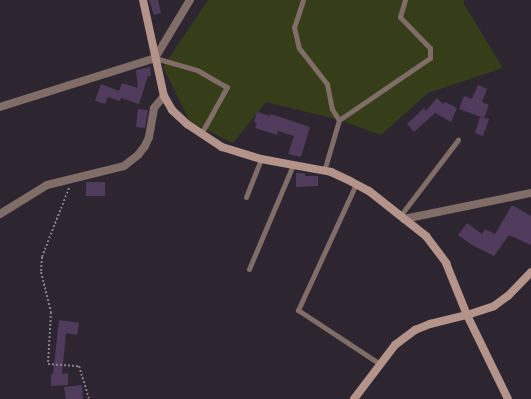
<!DOCTYPE html>
<style>
body{margin:0}
#map{position:relative;width:531px;height:399px;overflow:hidden;background:#2d2630;font-family:"Source Sans 3",sans-serif}
div>[style]{position:absolute}
.green>*{inset:0;background:#363d19}
.building>*{inset:0;background:#503b5c}
.path>*{height:2px;margin-top:-1px;transform-origin:0;background:repeating-linear-gradient(90deg,#857f88 0 2px,transparent 0 4px)}
.lane>*{height:5px;margin:-2.5px;padding:0 2.5px;transform-origin:2.5px;border-radius:2.5px;background:#816d67}
.street>*{height:8px;margin:-4px;padding:0 4px;transform-origin:4px;border-radius:4px;background:#816d67}
.secondary>*{height:8px;margin:-4px;padding:0 4px;transform-origin:4px;border-radius:4px;background:#b3938a}
span{translate:-50% -50%;white-space:nowrap;text-align:center;line-height:1.15;-webkit-text-stroke:4px #131115;paint-order:stroke}
</style>
<div id="map">
<div class="green">
<div style="clip-path:polygon(208px 0,464px 0,464px 4px,503px 68px,428px 93px,381px 135px,339px 120px,266px 102px,233px 143px,190px 122px,163px 67px)"></div>
</div>
<div class="building">
<div style="clip-path:polygon(149px 0,158px 0,161px 13px,154px 15px)"></div>
<div style="clip-path:polygon(150px 67px,151px 76px,148px 76px,139px 104px,121px 98px,120px 101px,108px 97px,105px 104px,95px 101px,101px 84px,119px 91px,122px 83px,138px 88px,136px 70px)"></div>
<div style="clip-path:polygon(478px 85px,487px 89px,482px 102px,489px 105px,484px 118px,459px 109px,464px 96px,472px 99px)"></div>
<div style="clip-path:polygon(437px 98px,443px 104px,445px 102px,457px 108px,451px 122px,435px 113px,414px 132px,407px 124px,424px 108px,426px 111px)"></div>
<div style="clip-path:polygon(138px 109px,148px 110px,145px 128px,136px 127px)"></div>
<div style="clip-path:polygon(257px 112px,270px 116px,271px 114px,310px 127px,301px 157px,288px 154px,294px 136px,278px 131px,277px 135px,255px 128px,257px 123px,254px 122px)"></div>
<div style="clip-path:polygon(480px 117px,489px 119px,483px 136px,475px 133px)"></div>
<div style="clip-path:polygon(296px 173px,305px 173px,305px 176px,318px 176px,318px 186px,296px 187px)"></div>
<div style="clip-path:polygon(86px 182px,105px 182px,105px 196px,86px 196px)"></div>
<div style="clip-path:polygon(512px 205px,531px 216px,531px 245px,509px 235px,494px 256px,472px 245px,458px 235px,467px 223px,482px 234px,485px 229px,495px 234px)"></div>
<div style="clip-path:polygon(59px 320px,79px 323px,77px 335px,66px 333px,62px 374px,68px 373px,68px 385px,51px 386px,51px 374px,53px 374px)"></div>
<div style="clip-path:polygon(82px 385px,83px 399px,66px 399px,64px 387px)"></div>
</div>
<div class="path">
<div style="left:69px;top:188px;width:74px;rotate:111.4deg"></div>
<div style="left:42px;top:257px;width:15px;rotate:94deg"></div>
<div style="left:41px;top:272px;width:41px;rotate:76deg"></div>
<div style="left:51px;top:312px;width:52px;rotate:93.3deg"></div>
<div style="left:48px;top:364px;width:31px;rotate:4deg"></div>
<div style="left:79px;top:366px;width:34px;rotate:73deg"></div>
</div>
<div class="lane">
<div style="left:303px;top:0;width:28px;rotate:108deg"></div>
<div style="left:294px;top:27px;width:22px;rotate:77deg"></div>
<div style="left:299px;top:48px;width:46px;rotate:52.1deg"></div>
<div style="left:327px;top:84px;width:25px;rotate:79deg"></div>
<div style="left:332px;top:109px;width:13px;rotate:58deg"></div>
<div style="left:155px;top:58px;width:44px;rotate:15.9deg"></div>
<div style="left:197px;top:70px;width:34px;rotate:30deg"></div>
<div style="left:227px;top:87px;width:54px;rotate:119deg"></div>
<div style="left:324px;top:171px;width:53px;rotate:-73.6deg"></div>
<div style="left:339px;top:120px;width:110px;rotate:-34.3deg"></div>
<div style="left:430px;top:58px;width:10px;rotate:-90deg"></div>
<div style="left:430px;top:48px;width:43px;rotate:-134.1deg"></div>
<div style="left:400px;top:17px;width:18px;rotate:-74deg"></div>
<div style="left:356px;top:184px;width:139px;rotate:114.7deg"></div>
<div style="left:298px;top:310px;width:98px;rotate:33.4deg"></div>
<div style="left:246px;top:197px;width:41px;rotate:-68.5deg"></div>
<div style="left:400px;top:216px;width:96px;rotate:-52.7deg"></div>
<div style="left:249px;top:269px;width:113px;rotate:-67.1deg"></div>
</div>
<div class="street">
<div style="left:0;top:107px;width:163px;rotate:-17.5deg"></div>
<div style="left:155px;top:58px;width:68px;rotate:-58.9deg"></div>
<div style="left:0;top:214px;width:55px;rotate:-31.7deg"></div>
<div style="left:47px;top:185px;width:79px;rotate:-13.9deg"></div>
<div style="left:124px;top:166px;width:18px;rotate:-38deg"></div>
<div style="left:138px;top:155px;width:11px;rotate:-52deg"></div>
<div style="left:145px;top:146px;width:10px;rotate:-66deg"></div>
<div style="left:149px;top:137px;width:29px;rotate:-80deg"></div>
<div style="left:154px;top:108px;width:16px;rotate:-50deg"></div>
<div style="left:404px;top:219px;width:130px;rotate:-11.6deg"></div>
</div>
<div class="secondary">
<div style="left:143px;top:0;width:98px;rotate:77.7deg"></div>
<div style="left:164px;top:96px;width:16px;rotate:60deg"></div>
<div style="left:172px;top:110px;width:21px;rotate:43deg"></div>
<div style="left:187px;top:124px;width:42px;rotate:33.3deg"></div>
<div style="left:222px;top:147px;width:41px;rotate:17.1deg"></div>
<div style="left:261px;top:159px;width:71px;rotate:10.5deg"></div>
<div style="left:331px;top:172px;width:21px;rotate:25deg"></div>
<div style="left:350px;top:181px;width:21px;rotate:28deg"></div>
<div style="left:369px;top:191px;width:73px;rotate:38.3deg"></div>
<div style="left:426px;top:236px;width:34px;rotate:53deg"></div>
<div style="left:446px;top:263px;width:56px;rotate:68deg"></div>
<div style="left:467px;top:315px;width:93px;rotate:64deg"></div>
<div style="left:354px;top:399px;width:68px;rotate:-52.8deg"></div>
<div style="left:395px;top:345px;width:25px;rotate:-37deg"></div>
<div style="left:415px;top:330px;width:16px;rotate:-22deg"></div>
<div style="left:430px;top:324px;width:38px;rotate:-14deg"></div>
<div style="left:467px;top:315px;width:28px;rotate:-18deg"></div>
<div style="left:494px;top:306px;width:17px;rotate:-36deg"></div>
<div style="left:508px;top:296px;width:33px;rotate:-46deg"></div>
</div>
</div>
